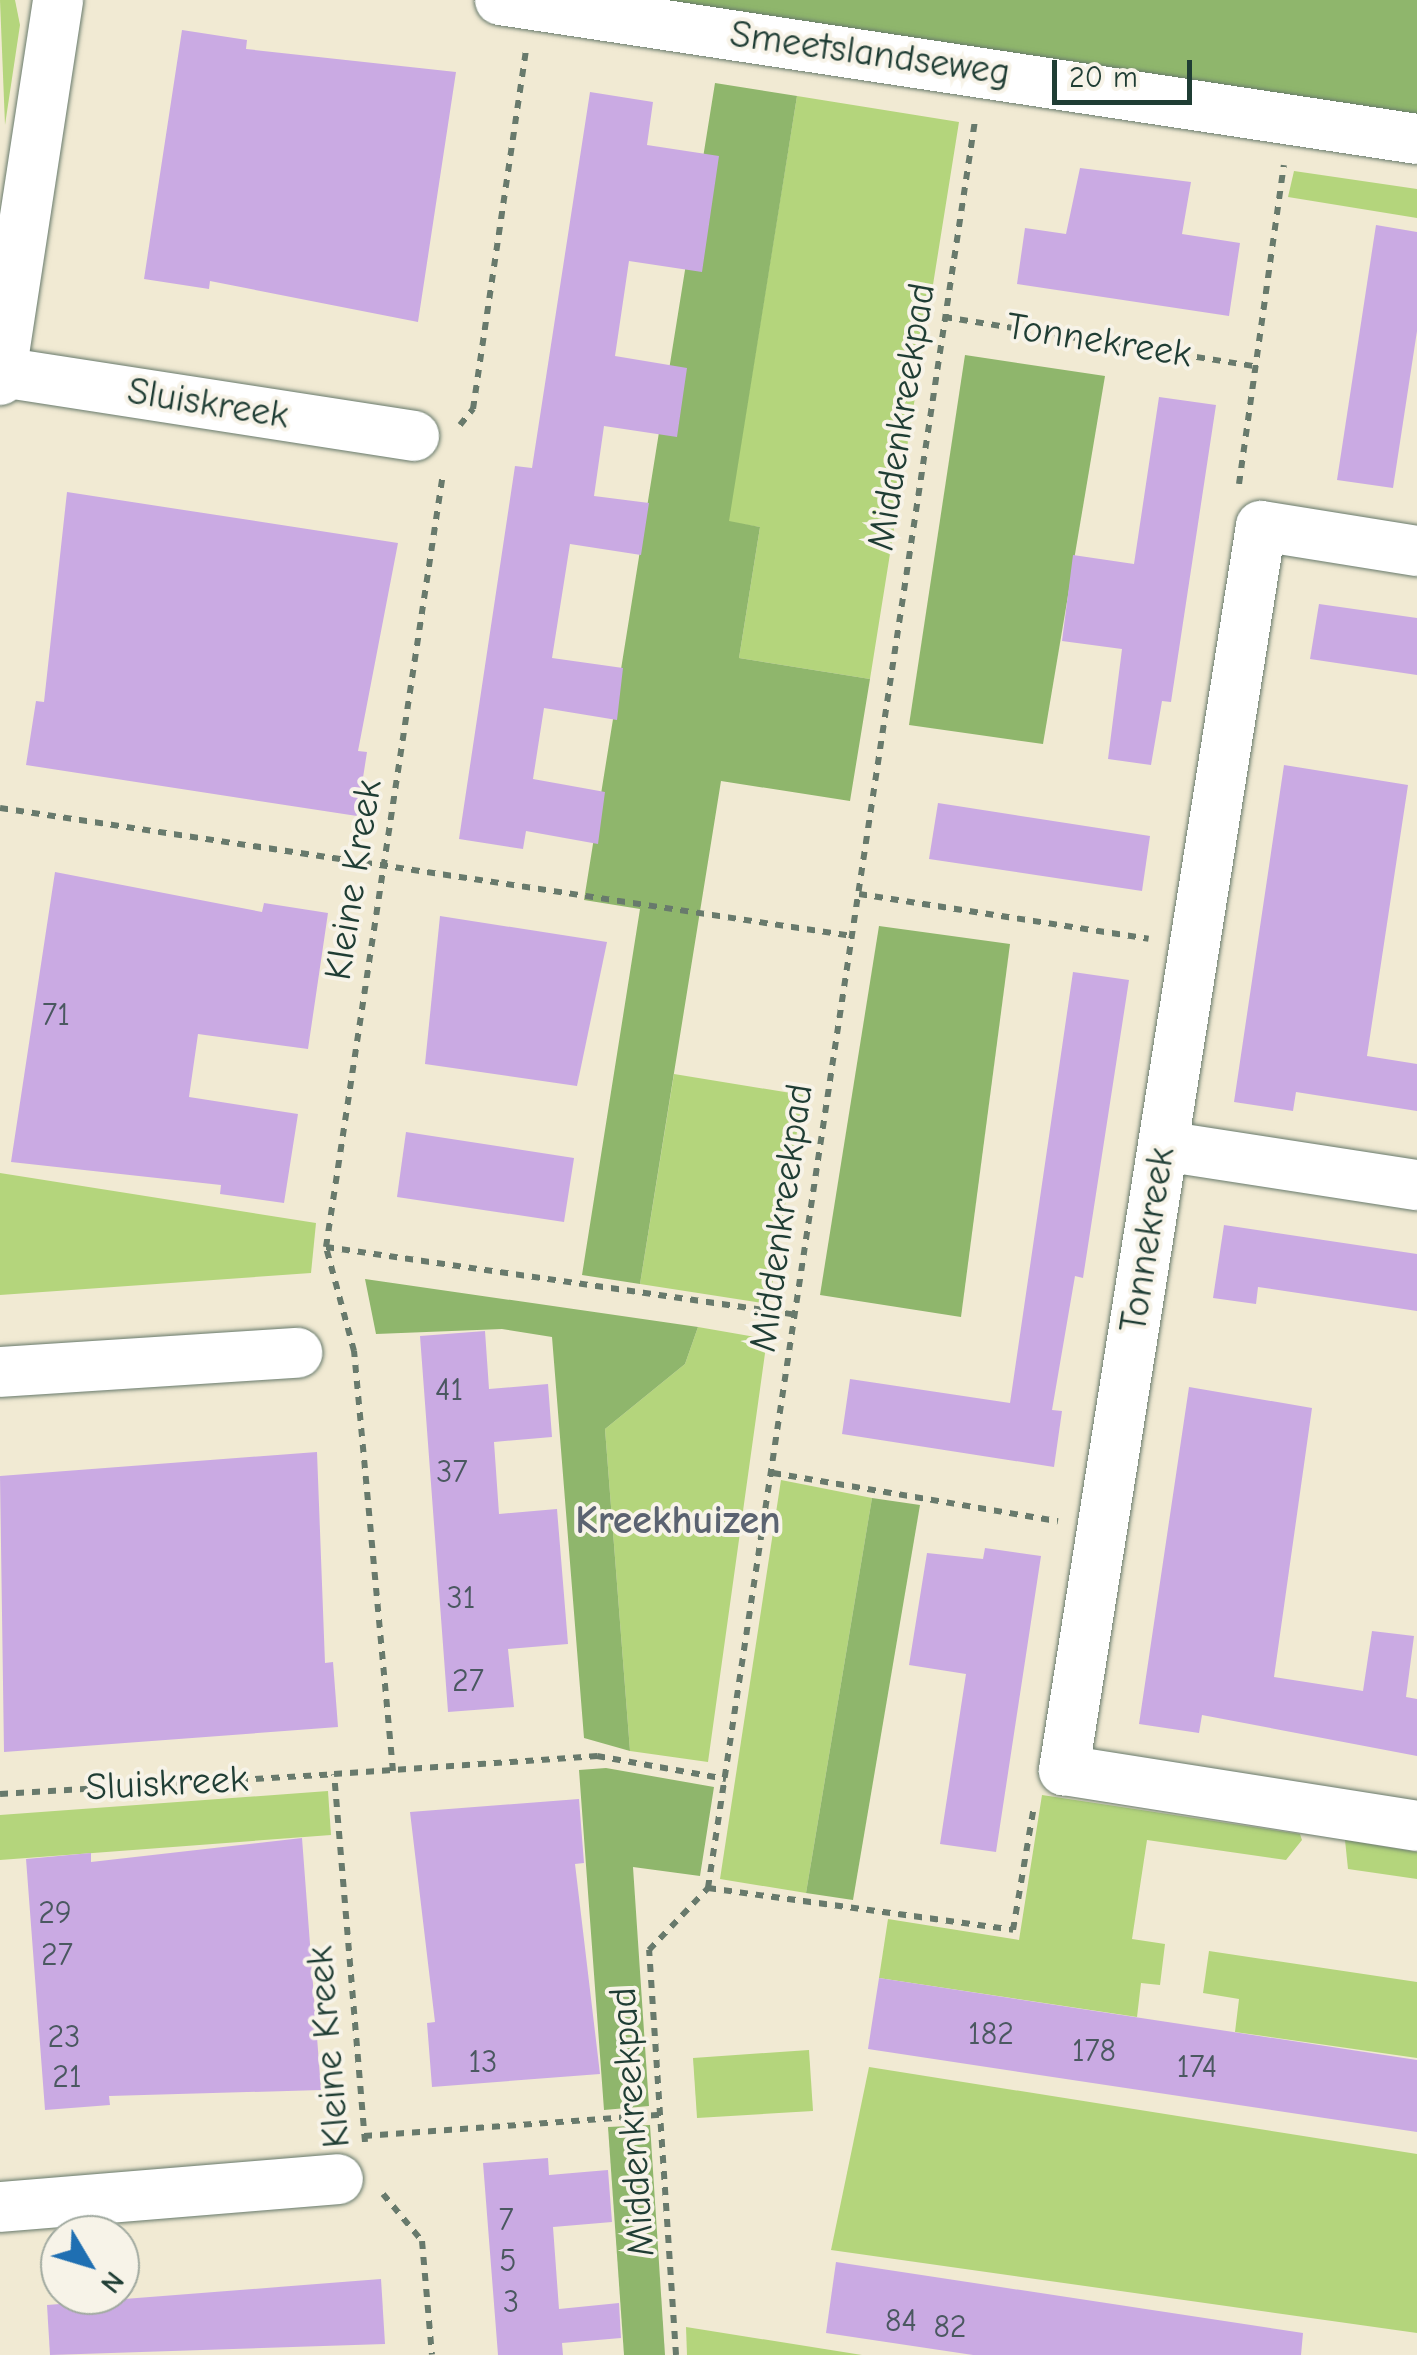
<!DOCTYPE html>
<style>
body{margin:0}
#map{position:relative;width:1417px;height:2355px;overflow:hidden;background:#f1ead3;font-family:"Comic Neue",sans-serif}
div>[style]{position:absolute}
.green>*{inset:0;background:#b4d57c}
.forest>*{inset:0;background:#8fb66c}
.building>*{inset:0;background:#caaae3}
.path>*{height:6px;margin-top:-3px;transform-origin:0;background:repeating-linear-gradient(90deg,#687a6c 0 8px,transparent 0 16px)}
.roads{filter:drop-shadow(0 0 2px #687a6c) drop-shadow(0 0 2px #687a6c)}
.street>*{height:50px;margin:-25px;padding:0 25px;transform-origin:25px;border-radius:25px;background:#fff}
span{translate:-50% -50%;white-space:nowrap;text-align:center;line-height:1.15;-webkit-text-stroke:8px #f7f3e8;paint-order:stroke}
.number-label{font-size:32px;color:#4a5860}
.number-label span{-webkit-text-stroke-width:0}
.street-label{font-size:38px;color:#1f3d34}
.neighbourhood-label{font-size:40px;color:#5b6371;font-weight:700}
.north{position:absolute;left:40px;top:2215px;width:100px;height:100px;box-sizing:border-box;background:#f7f3e8;border:2px solid #a1aaa0;border-radius:50%;rotate:128deg;font-size:28px;font-weight:700;line-height:40px;text-align:center;color:#1f3d34}
.north::after{content:'';display:block;margin:auto;width:35px;height:45px;background:#1f6fb2;clip-path:polygon(50% 0,100% 100%,50% 72%,0 100%)}
.scale{position:absolute;left:1052px;top:60px;width:140px;height:45px;box-sizing:border-box;border:5px solid #1f3d34;border-top:0;padding-left:12px;font-size:30px;line-height:35px;white-space:nowrap;color:#1f3d34;-webkit-text-stroke:8px #f7f3e8;paint-order:stroke}
</style>
<div id="map">
<div class="green">
<div style="clip-path:polygon(0 0,15px 0,20px 25px,5px 125px)"></div>
<div style="clip-path:polygon(797px 96px,959px 122px,870px 679px,739px 658px,760px 527px,728px 522px)"></div>
<div style="clip-path:polygon(1294px 171px,1417px 189px,1417px 218px,1288px 197px)"></div>
<div style="clip-path:polygon(674px 1074px,803px 1095px,769px 1304px,640px 1284px)"></div>
<div style="clip-path:polygon(0 1173px,316px 1223px,311px 1273px,0 1295px)"></div>
<div style="clip-path:polygon(698px 1327px,767px 1339px,708px 1762px,630px 1751px,605px 1429px,685px 1364px)"></div>
<div style="clip-path:polygon(781px 1480px,872px 1498px,806px 1893px,720px 1879px)"></div>
<div style="clip-path:polygon(328px 1791px,331px 1835px,0 1860px,0 1815px)"></div>
<div style="clip-path:polygon(1042px 1795px,1300px 1834px,1302px 1840px,1286px 1860px,1147px 1840px,1132px 1939px,1165px 1944px,1160px 1985px,1141px 1983px,1137px 2017px,879px 1978px,888px 1919px,1019px 1940px)"></div>
<div style="clip-path:polygon(1345px 1840px,1417px 1852px,1417px 1879px,1348px 1869px)"></div>
<div style="clip-path:polygon(1209px 1951px,1417px 1982px,1417px 2058px,1235px 2032px,1239px 1999px,1203px 1993px)"></div>
<div style="clip-path:polygon(809px 2050px,813px 2111px,697px 2118px,693px 2058px)"></div>
<div style="clip-path:polygon(869px 2067px,1417px 2154px,1417px 2333px,831px 2250px)"></div>
<div style="clip-path:polygon(686px 2327px,862px 2355px,687px 2355px)"></div>
</div>
<div class="forest">
<div style="clip-path:polygon(636px 0,1417px 0,1417px 119px)"></div>
<div style="clip-path:polygon(715px 83px,797px 96px,729px 521px,760px 527px,739px 658px,870px 679px,850px 801px,721px 781px,640px 1284px,582px 1275px,640px 909px,584px 900px)"></div>
<div style="clip-path:polygon(965px 355px,1105px 376px,1043px 744px,909px 725px)"></div>
<div style="clip-path:polygon(879px 926px,1010px 944px,961px 1317px,820px 1295px)"></div>
<div style="clip-path:polygon(365px 1279px,698px 1327px,685px 1364px,605px 1429px,630px 1751px,584px 1738px,552px 1337px,502px 1329px,376px 1334px)"></div>
<div style="clip-path:polygon(872px 1498px,920px 1505px,853px 1900px,806px 1893px)"></div>
<div style="clip-path:polygon(606px 1768px,714px 1787px,700px 1876px,633px 1867px,649px 2106px,604px 2110px,579px 1770px)"></div>
<div style="clip-path:polygon(650px 2125px,665px 2355px,624px 2355px,608px 2127px)"></div>
</div>
<div class="building">
<div style="clip-path:polygon(182px 30px,247px 40px,246px 49px,456px 72px,418px 322px,210px 281px,209px 289px,144px 279px)"></div>
<div style="clip-path:polygon(590px 92px,653px 102px,647px 145px,719px 156px,702px 272px,629px 261px,615px 356px,687px 368px,677px 437px,604px 426px,594px 496px,649px 503px,641px 555px,570px 544px,552px 658px,623px 668px,617px 720px,544px 708px,533px 779px,605px 792px,598px 844px,526px 831px,523px 849px,459px 839px,515px 466px,532px 468px)"></div>
<div style="clip-path:polygon(1080px 168px,1191px 182px,1182px 234px,1240px 243px,1229px 316px,1017px 284px,1025px 228px,1066px 234px)"></div>
<div style="clip-path:polygon(1376px 225px,1417px 232px,1417px 331px,1393px 488px,1337px 480px)"></div>
<div style="clip-path:polygon(1159px 397px,1216px 405px,1171px 702px,1162px 701px,1151px 765px,1108px 759px,1122px 649px,1062px 641px,1073px 555px,1134px 564px)"></div>
<div style="clip-path:polygon(67px 492px,398px 543px,358px 751px,367px 752px,357px 816px,26px 765px,36px 701px,44px 702px)"></div>
<div style="clip-path:polygon(1319px 604px,1417px 618px,1417px 675px,1310px 659px)"></div>
<div style="clip-path:polygon(1284px 765px,1408px 785px,1367px 1056px,1417px 1064px,1417px 1111px,1296px 1092px,1293px 1111px,1234px 1102px)"></div>
<div style="clip-path:polygon(938px 803px,1150px 836px,1142px 891px,929px 859px)"></div>
<div style="clip-path:polygon(55px 872px,262px 912px,264px 903px,328px 913px,308px 1049px,198px 1034px,189px 1097px,298px 1114px,284px 1203px,220px 1194px,221px 1185px,11px 1162px)"></div>
<div style="clip-path:polygon(440px 916px,607px 942px,577px 1086px,425px 1064px)"></div>
<div style="clip-path:polygon(1073px 972px,1129px 980px,1083px 1278px,1075px 1276px,1052px 1410px,1062px 1411px,1054px 1467px,842px 1434px,850px 1379px,1010px 1403px)"></div>
<div style="clip-path:polygon(406px 1132px,574px 1158px,564px 1222px,397px 1197px)"></div>
<div style="clip-path:polygon(1224px 1225px,1417px 1254px,1417px 1311px,1258px 1287px,1256px 1304px,1213px 1298px)"></div>
<div style="clip-path:polygon(485px 1331px,489px 1389px,548px 1384px,552px 1437px,494px 1442px,499px 1514px,557px 1509px,568px 1644px,508px 1649px,514px 1707px,448px 1712px,420px 1336px)"></div>
<div style="clip-path:polygon(1189px 1387px,1312px 1408px,1274px 1677px,1363px 1691px,1372px 1631px,1414px 1636px,1406px 1697px,1417px 1699px,1417px 1756px,1202px 1715px,1199px 1733px,1139px 1724px)"></div>
<div style="clip-path:polygon(317px 1452px,325px 1663px,333px 1662px,338px 1727px,4px 1752px,0 1476px)"></div>
<div style="clip-path:polygon(985px 1548px,1041px 1556px,996px 1852px,940px 1844px,966px 1674px,909px 1665px,927px 1553px,983px 1559px)"></div>
<div style="clip-path:polygon(579px 1799px,584px 1863px,575px 1864px,600px 2074px,432px 2087px,427px 2023px,435px 2022px,410px 1812px)"></div>
<div style="clip-path:polygon(302px 1838px,321px 2090px,109px 2096px,110px 2105px,45px 2110px,26px 1859px,91px 1853px,91px 1862px)"></div>
<div style="clip-path:polygon(879px 1978px,1417px 2060px,1417px 2132px,868px 2049px)"></div>
<div style="clip-path:polygon(548px 2158px,549px 2175px,608px 2170px,612px 2222px,553px 2227px,559px 2309px,619px 2303px,621px 2338px,562px 2343px,563px 2355px,498px 2355px,483px 2163px)"></div>
<div style="clip-path:polygon(836px 2262px,1303px 2333px,1301px 2355px,973px 2355px,826px 2333px)"></div>
<div style="clip-path:polygon(381px 2279px,385px 2344px,50px 2355px,47px 2305px)"></div>
</div>
<div class="path">
<div style="left:944px;top:317px;width:314px;rotate:9deg"></div>
<div style="left:460px;top:425px;width:21px;rotate:-51deg"></div>
<div style="left:473px;top:409px;width:362px;rotate:-81.6deg"></div>
<div style="left:1239px;top:484px;width:322px;rotate:-82deg"></div>
<div style="left:0;top:808px;width:862px;rotate:8.54deg"></div>
<div style="left:859px;top:894px;width:293px;rotate:8.8deg"></div>
<div style="left:326px;top:1247px;width:474px;rotate:8.2deg"></div>
<div style="left:773px;top:1473px;width:289px;rotate:9.6deg"></div>
<div style="left:393px;top:1771px;width:422px;rotate:-95.3deg"></div>
<div style="left:354px;top:1351px;width:108px;rotate:-105.1deg"></div>
<div style="left:326px;top:1247px;width:783px;rotate:-81.4deg"></div>
<div style="left:0;top:1794px;width:335px;rotate:-3.4deg"></div>
<div style="left:708px;top:1888px;width:308px;rotate:7.8deg"></div>
<div style="left:1013px;top:1930px;width:126px;rotate:-80.4deg"></div>
<div style="left:364px;top:2136px;width:297px;rotate:-4.1deg"></div>
<div style="left:365px;top:2142px;width:369px;rotate:-94.8deg"></div>
<div style="left:334px;top:1774px;width:264px;rotate:-3.9deg"></div>
<div style="left:597px;top:1756px;width:131px;rotate:10.1deg"></div>
<div style="left:383px;top:2194px;width:61px;rotate:50.3deg"></div>
<div style="left:422px;top:2241px;width:114px;rotate:85deg"></div>
<div style="left:676px;top:2355px;width:406px;rotate:-93.8deg"></div>
<div style="left:649px;top:1950px;width:86px;rotate:-46.4deg"></div>
<div style="left:708px;top:1888px;width:1788px;rotate:-81.41deg"></div>
</div>
<div class="roads">
<div class="street">
<div style="left:500px;top:0;width:927px;rotate:8.62deg"></div>
<div style="left:1px;top:372px;width:418px;rotate:8.8deg"></div>
<div style="left:0;top:380px;width:384px;rotate:-81.3deg"></div>
<div style="left:1417px;top:551px;width:158px;rotate:-170.9deg"></div>
<div style="left:1261px;top:526px;width:1260px;rotate:99deg"></div>
<div style="left:1064px;top:1770px;width:357px;rotate:9deg"></div>
<div style="left:1164px;top:1146px;width:256px;rotate:8.8deg"></div>
<div style="left:0;top:1372px;width:298px;rotate:-3.7deg"></div>
<div style="left:0;top:2207px;width:339px;rotate:-4.7deg"></div>
</div>
</div>
<div class="number-label">
<span style="left:56px;top:1015px">71</span>
<span style="left:449px;top:1390px">41</span>
<span style="left:452px;top:1472px">37</span>
<span style="left:461px;top:1598px">31</span>
<span style="left:468px;top:1681px">27</span>
<span style="left:55px;top:1913px">29</span>
<span style="left:57px;top:1955px">27</span>
<span style="left:991px;top:2034px">182</span>
<span style="left:64px;top:2037px">23</span>
<span style="left:1094px;top:2051px">178</span>
<span style="left:483px;top:2062px">13</span>
<span style="left:1197px;top:2067px">174</span>
<span style="left:67px;top:2077px">21</span>
<span style="left:506px;top:2220px">7</span>
<span style="left:508px;top:2261px">5</span>
<span style="left:511px;top:2302px">3</span>
<span style="left:901px;top:2321px">84</span>
<span style="left:950px;top:2327px">82</span>
</div>
<div class="street-label">
<span style="left:870px;top:54px;rotate:8deg">Smeetslandseweg</span>
<span style="left:1099px;top:341px;rotate:9deg">Tonnekreek</span>
<span style="left:208px;top:404px;rotate:9deg">Sluiskreek</span>
<span style="left:902px;top:417px;rotate:-81deg">Middenkreekpad</span>
<span style="left:354px;top:880px;rotate:-81deg">Kleine Kreek</span>
<span style="left:782px;top:1218px;rotate:-82deg">Middenkreekpad</span>
<span style="left:1148px;top:1240px;rotate:-81deg">Tonnekreek</span>
<span style="left:167px;top:1784px;rotate:-3deg">Sluiskreek</span>
<span style="left:329px;top:2047px;rotate:-95deg">Kleine Kreek</span>
<span style="left:633px;top:2122px;rotate:-94deg">Middenkreekpad</span>
</div>
<div class="neighbourhood-label">
<span style="left:678px;top:1520px">Kreekhuizen</span>
</div>
<div class="north">N</div>
<div class="scale">20 m</div>
</div>
